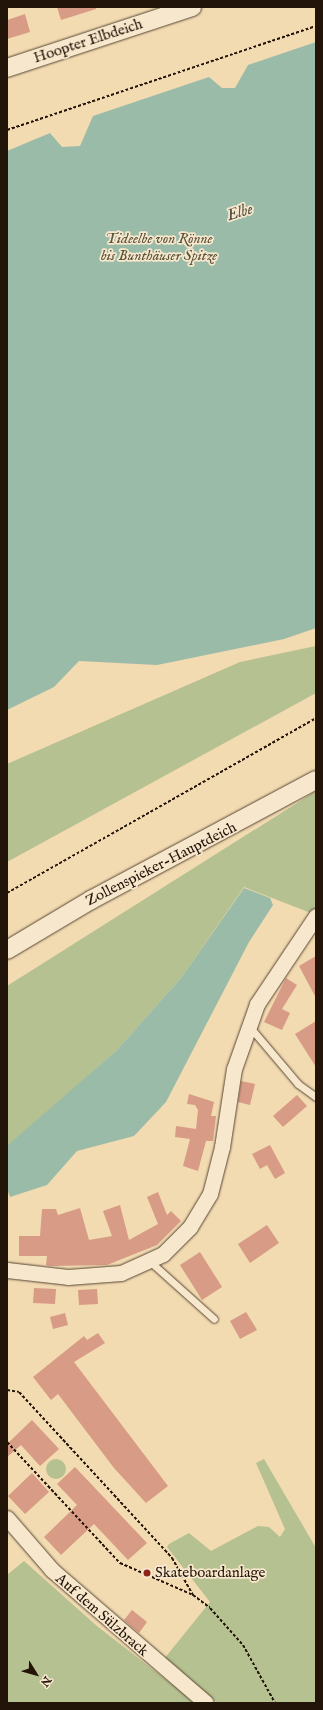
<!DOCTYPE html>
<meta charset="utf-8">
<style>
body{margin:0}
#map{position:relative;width:323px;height:1710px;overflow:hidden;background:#f2dab1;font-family:"IM FELL English",serif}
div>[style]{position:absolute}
.green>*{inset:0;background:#b5c190}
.round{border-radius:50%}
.water>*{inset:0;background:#9bbba9}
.building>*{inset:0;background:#d89b85}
.path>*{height:2px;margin-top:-1px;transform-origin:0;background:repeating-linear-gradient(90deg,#231409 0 3px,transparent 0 5px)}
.roads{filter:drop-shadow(0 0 1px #574633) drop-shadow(0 0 1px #574633)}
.service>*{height:7px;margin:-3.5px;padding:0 3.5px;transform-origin:3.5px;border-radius:3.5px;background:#f7e7cc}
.minor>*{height:15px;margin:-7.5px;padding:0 7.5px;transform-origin:7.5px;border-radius:7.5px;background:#f7e7cc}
.tertiary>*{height:18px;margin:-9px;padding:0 9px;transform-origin:9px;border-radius:9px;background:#f7e7cc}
.dots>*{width:11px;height:11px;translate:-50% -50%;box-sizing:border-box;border:2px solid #f7e7cc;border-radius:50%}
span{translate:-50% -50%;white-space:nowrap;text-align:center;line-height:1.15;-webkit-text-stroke:3.5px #f7e7cc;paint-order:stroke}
.street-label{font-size:15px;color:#231409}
.park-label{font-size:15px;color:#565138;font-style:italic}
.poi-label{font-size:15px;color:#231409}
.left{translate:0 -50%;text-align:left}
.water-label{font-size:16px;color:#4d4e41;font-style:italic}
.frame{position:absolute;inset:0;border:8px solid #231409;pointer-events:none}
.north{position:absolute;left:16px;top:1654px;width:40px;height:40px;-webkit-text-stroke:3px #f7e7cc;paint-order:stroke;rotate:127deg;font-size:11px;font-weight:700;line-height:16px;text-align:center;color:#231409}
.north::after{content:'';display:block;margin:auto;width:14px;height:18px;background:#231409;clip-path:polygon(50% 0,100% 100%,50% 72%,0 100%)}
</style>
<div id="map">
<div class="green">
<div style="clip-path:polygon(316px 646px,316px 693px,7px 862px,7px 764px,240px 662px)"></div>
<div style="clip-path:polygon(316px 791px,316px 909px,311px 913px,244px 887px,181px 978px,116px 1051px,7px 1148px,7px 986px)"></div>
<div style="clip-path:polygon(264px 1459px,316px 1548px,316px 1703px,218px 1703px,164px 1659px,210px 1602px,167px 1547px,169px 1544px,189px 1533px,211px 1551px,258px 1526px,269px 1527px,280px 1537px,285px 1529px,256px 1463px)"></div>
<div class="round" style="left:46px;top:1459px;width:20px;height:20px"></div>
<div style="clip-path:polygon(24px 1561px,97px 1626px,196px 1703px,7px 1703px,7px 1575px)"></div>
</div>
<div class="water">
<div style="clip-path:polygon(316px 42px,316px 628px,284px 639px,157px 665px,79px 661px,54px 687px,7px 710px,7px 151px,50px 133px,62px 147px,80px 146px,93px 116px,209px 77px,222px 88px,235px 88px,248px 65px)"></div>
<div style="clip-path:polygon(244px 888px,270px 898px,273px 905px,249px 942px,166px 1102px,134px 1136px,77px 1151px,47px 1185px,10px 1197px,7px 1189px,8px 1145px,116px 1051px,181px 978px)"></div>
</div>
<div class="building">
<div style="clip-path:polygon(57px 7px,96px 7px,96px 9px,61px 20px)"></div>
<div style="clip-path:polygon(25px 14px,30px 32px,7px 39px,7px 20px)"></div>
<div style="clip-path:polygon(316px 956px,316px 998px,299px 966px)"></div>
<div style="clip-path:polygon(286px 978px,297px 985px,282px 1009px,290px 1013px,282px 1030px,264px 1022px)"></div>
<div style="clip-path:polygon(316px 1021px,316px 1067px,295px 1034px)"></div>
<div style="clip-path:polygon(241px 1081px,255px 1084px,250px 1105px,238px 1102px)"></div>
<div style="clip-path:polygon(189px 1094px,214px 1102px,211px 1116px,216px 1116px,213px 1141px,206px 1141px,198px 1171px,183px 1166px,190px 1139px,175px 1137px,176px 1126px,196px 1129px,198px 1110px,195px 1105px,187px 1104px)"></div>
<div style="clip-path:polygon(297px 1095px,307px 1106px,283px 1127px,273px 1116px)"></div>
<div style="clip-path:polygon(270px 1145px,285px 1173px,275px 1179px,267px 1165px,260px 1169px,252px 1154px)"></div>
<div style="clip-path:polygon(158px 1192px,167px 1215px,171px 1211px,181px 1221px,157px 1245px,107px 1265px,50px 1266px,46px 1265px,47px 1256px,19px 1256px,19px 1236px,40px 1236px,42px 1209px,56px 1209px,58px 1215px,80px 1208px,89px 1240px,112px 1236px,103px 1211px,120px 1205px,129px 1240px,158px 1224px,147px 1197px)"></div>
<div style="clip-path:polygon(267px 1225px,279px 1243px,250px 1263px,238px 1244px)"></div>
<div style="clip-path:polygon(200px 1252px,222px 1287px,202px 1300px,180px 1265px)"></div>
<div style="clip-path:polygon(34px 1288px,56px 1289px,55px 1304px,33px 1303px)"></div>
<div style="clip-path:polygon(97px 1289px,98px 1304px,79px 1305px,78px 1290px)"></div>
<div style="clip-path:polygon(246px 1312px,257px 1330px,240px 1339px,230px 1321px)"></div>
<div style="clip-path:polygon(65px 1313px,68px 1325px,53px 1329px,50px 1317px)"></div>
<div style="clip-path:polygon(98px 1333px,105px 1343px,74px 1362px,168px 1486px,146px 1503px,114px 1468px,58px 1394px,51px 1400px,33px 1377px,84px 1336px,87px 1340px)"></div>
<div style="clip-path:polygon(32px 1420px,59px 1449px,40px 1466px,21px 1445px,7px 1457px,7px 1444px)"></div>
<div style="clip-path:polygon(75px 1467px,147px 1543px,128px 1560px,94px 1524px,61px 1555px,44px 1537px,77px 1505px,57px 1484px)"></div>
<div style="clip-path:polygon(32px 1473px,49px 1492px,25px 1514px,8px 1496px)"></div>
<div style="clip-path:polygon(132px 1610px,147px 1622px,139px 1633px,124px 1620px)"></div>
</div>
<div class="path">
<div style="left:7px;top:130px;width:326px;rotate:-18.6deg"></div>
<div style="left:7px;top:893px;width:355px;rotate:-29.5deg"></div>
<div style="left:7px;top:1390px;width:12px;rotate:9deg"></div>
<div style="left:19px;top:1392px;width:226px;rotate:47.3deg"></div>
<div style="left:172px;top:1558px;width:43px;rotate:60.4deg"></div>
<div style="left:7px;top:1442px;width:166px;rotate:47deg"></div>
<div style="left:120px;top:1563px;width:80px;rotate:23.7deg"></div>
<div style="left:193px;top:1595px;width:21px;rotate:37deg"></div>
<div style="left:210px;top:1608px;width:50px;rotate:48.3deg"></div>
<div style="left:243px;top:1645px;width:66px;rotate:61.1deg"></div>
</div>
<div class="roads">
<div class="service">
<div style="left:249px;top:1026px;width:76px;rotate:49.8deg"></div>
<div style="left:298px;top:1084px;width:22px;rotate:36deg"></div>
<div style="left:153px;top:1259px;width:7px;rotate:74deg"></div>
<div style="left:155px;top:1266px;width:79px;rotate:41.9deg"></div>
</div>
<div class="minor">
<div style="left:7px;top:1270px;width:61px;rotate:6.5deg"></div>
<div style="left:68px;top:1277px;width:53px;rotate:-4.3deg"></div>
<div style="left:121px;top:1273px;width:46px;rotate:-24.3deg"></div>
<div style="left:163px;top:1254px;width:38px;rotate:-45deg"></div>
<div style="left:190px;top:1227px;width:39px;rotate:-59deg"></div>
<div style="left:210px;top:1194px;width:49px;rotate:-75.7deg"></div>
<div style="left:222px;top:1147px;width:79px;rotate:-81.3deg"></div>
<div style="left:234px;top:1069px;width:69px;rotate:-70.5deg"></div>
<div style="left:257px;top:1004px;width:106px;rotate:-56.2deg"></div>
<div style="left:7px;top:1518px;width:69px;rotate:49.1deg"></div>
<div style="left:52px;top:1570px;width:203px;rotate:40.8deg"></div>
</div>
<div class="tertiary">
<div style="left:7px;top:68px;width:195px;rotate:-18.2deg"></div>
<div style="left:7px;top:950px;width:98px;rotate:-30.8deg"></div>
<div style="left:91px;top:900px;width:255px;rotate:-28.1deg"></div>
</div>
</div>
<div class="dots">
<div style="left:147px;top:1573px;background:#8f2418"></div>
</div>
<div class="street-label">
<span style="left:88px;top:41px;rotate:-18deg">Hoopter Elbdeich</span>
<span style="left:161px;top:864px;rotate:-27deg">Zollenspieker-Hauptdeich</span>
<span style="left:102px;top:1615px;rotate:41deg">Auf dem Sülzbrack</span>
</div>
<div class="park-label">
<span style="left:159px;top:247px">Tideelbe von Rönne<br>bis Bunthäuser Spitze</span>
</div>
<div class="poi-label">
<span class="left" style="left:155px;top:1573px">Skateboardanlage</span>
</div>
<div class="water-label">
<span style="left:240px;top:213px;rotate:-17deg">Elbe</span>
</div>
<div class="frame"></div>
<div class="north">N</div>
</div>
